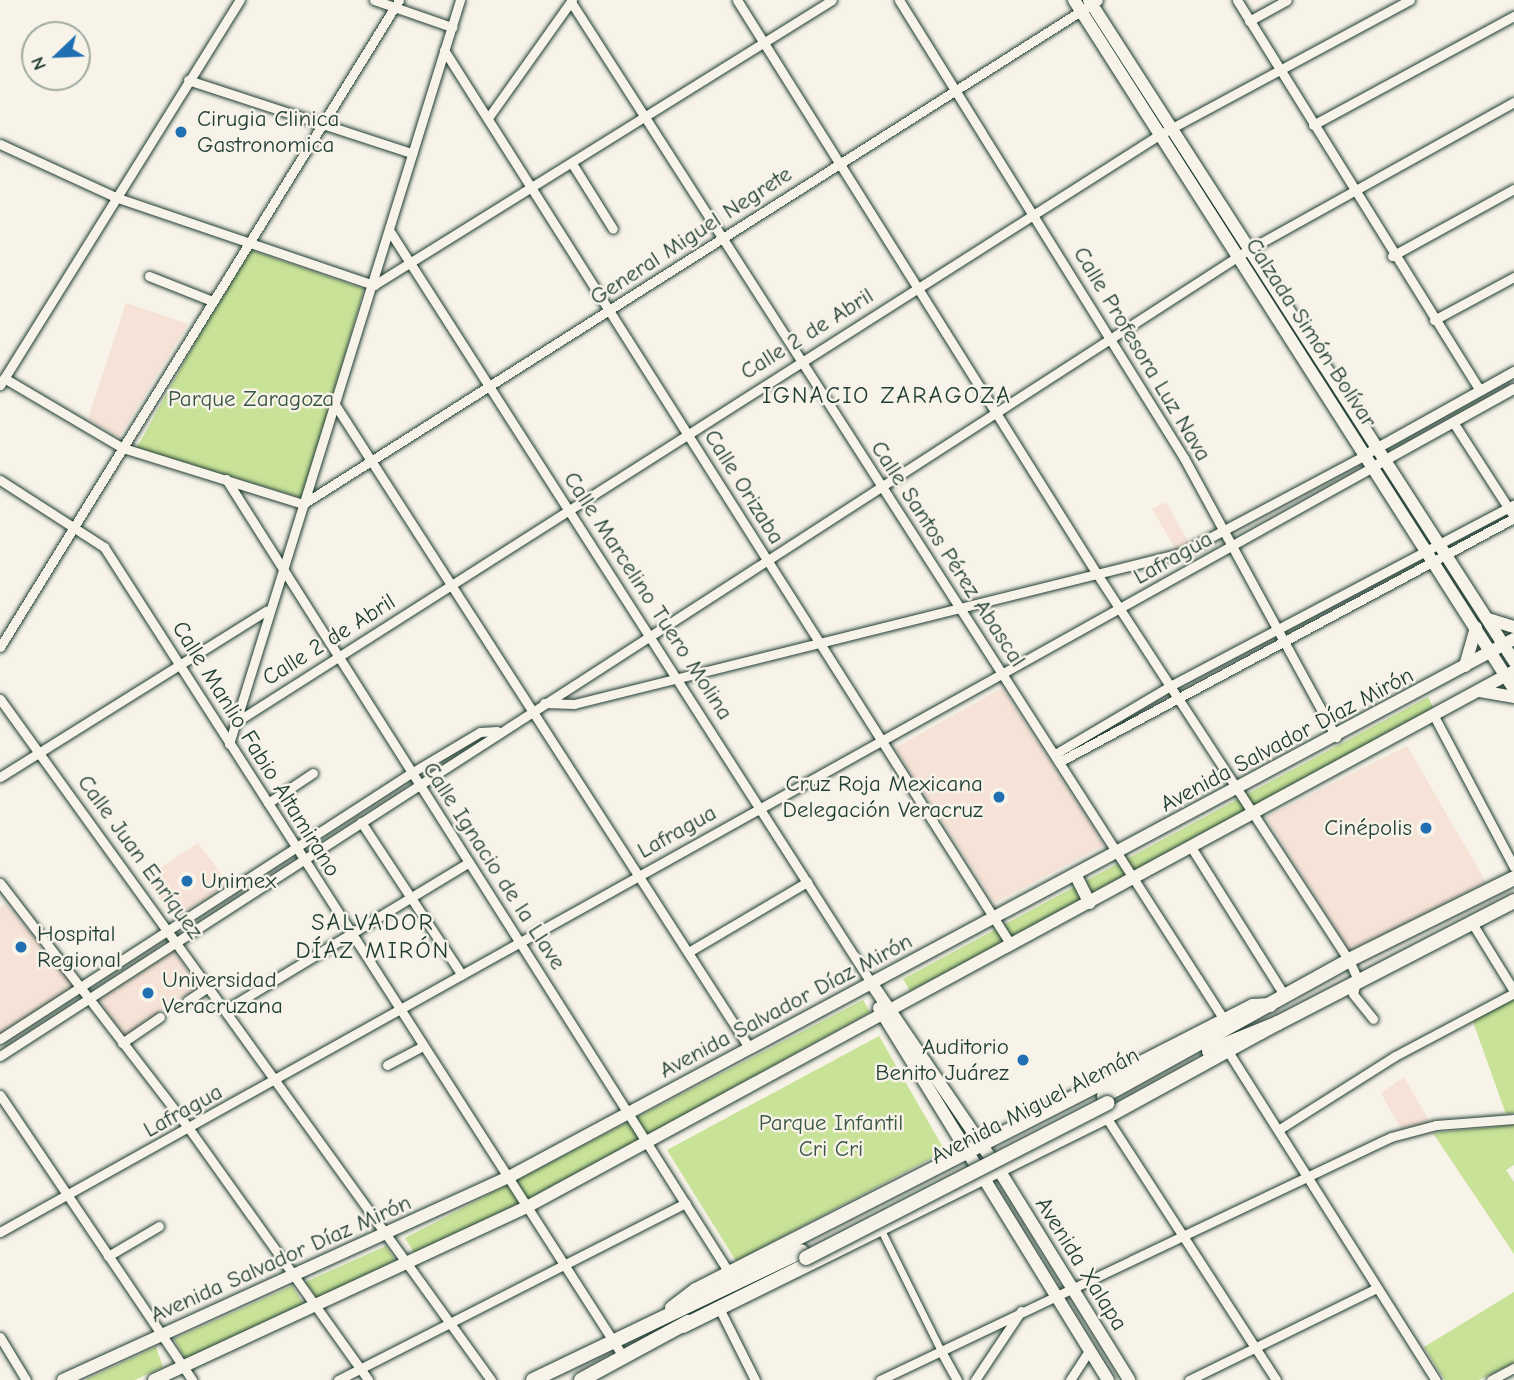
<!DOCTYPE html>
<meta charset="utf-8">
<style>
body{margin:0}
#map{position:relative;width:1514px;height:1380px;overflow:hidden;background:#f7f3e8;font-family:"Comic Neue",sans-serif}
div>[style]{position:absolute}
.built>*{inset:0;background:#f6e2d6}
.green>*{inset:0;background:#c8e298}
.roads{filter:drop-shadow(0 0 2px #1f3d34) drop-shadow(0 0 2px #1f3d34)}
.pedestrian>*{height:7px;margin:-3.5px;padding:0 3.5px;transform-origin:3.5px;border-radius:3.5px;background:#f7f3e8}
.minor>*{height:9px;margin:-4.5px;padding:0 4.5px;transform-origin:4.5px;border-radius:4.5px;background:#f7f3e8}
.tertiary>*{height:10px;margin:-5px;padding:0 5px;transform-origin:5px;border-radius:5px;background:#f7f3e8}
.secondary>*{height:12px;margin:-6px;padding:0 6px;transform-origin:6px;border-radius:6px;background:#f7f3e8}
.primary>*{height:14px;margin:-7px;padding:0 7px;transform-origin:7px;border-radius:7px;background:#f7f3e8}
.bridges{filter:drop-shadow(0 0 2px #1f3d34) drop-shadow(0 0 2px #1f3d34)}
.primary-bridge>*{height:14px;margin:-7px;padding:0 7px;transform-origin:7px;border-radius:7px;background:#f7f3e8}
.dots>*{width:19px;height:19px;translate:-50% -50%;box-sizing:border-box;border:4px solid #f7f3e8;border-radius:50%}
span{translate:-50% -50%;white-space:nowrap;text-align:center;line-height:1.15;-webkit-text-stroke:5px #f7f3e8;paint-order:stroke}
.poi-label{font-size:23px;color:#1f3d34}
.left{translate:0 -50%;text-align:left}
.right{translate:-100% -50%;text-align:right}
.street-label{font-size:23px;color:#1f3d34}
.park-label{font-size:23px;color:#385643}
.neighbourhood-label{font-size:24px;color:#1f3d34;letter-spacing:2px}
.north{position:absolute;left:21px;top:21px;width:70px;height:70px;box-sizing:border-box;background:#f7f3e8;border:2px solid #a1aaa0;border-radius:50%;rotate:247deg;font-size:19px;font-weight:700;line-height:28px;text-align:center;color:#1f3d34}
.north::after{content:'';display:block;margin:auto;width:24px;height:32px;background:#1f6fb2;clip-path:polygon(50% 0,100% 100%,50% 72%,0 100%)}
</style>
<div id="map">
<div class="built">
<div style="clip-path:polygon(126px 303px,188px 324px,119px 437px,88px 419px)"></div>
<div style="clip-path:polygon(1166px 502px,1189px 543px,1176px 550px,1152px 509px)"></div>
<div style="clip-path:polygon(1002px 688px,1104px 845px,995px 903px,895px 748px)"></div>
<div style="clip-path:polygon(1407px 746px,1486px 882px,1350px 951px,1266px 817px)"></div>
<div style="clip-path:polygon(198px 843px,229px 884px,174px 919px,145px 878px)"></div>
<div style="clip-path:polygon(5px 904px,77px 987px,0 1036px,0 907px)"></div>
<div style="clip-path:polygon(173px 950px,198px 987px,124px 1036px,99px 999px)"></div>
<div style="clip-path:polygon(1404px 1077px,1430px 1123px,1401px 1129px,1381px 1093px)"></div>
</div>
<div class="green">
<div style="clip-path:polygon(247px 249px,364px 289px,303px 498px,136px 449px)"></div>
<div style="clip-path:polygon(1428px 697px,1435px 711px,910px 991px,903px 979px)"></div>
<div style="clip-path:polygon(1514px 997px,1514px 1113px,1506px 1114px,1472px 1019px)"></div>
<div style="clip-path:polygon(863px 1000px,870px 1012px,528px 1201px,415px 1254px,405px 1238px)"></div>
<div style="clip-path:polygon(879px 1036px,945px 1151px,736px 1261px,667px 1150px)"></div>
<div style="clip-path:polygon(1514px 1125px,1514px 1165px,1506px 1170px,1514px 1182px,1514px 1254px,1433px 1133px)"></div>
<div style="clip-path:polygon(386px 1246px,398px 1264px,318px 1299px,305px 1282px)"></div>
<div style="clip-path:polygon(292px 1286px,305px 1306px,186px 1360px,174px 1339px)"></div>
<div style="clip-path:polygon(1514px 1292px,1514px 1363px,1479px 1380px,1445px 1380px,1424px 1347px)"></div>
<div style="clip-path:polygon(156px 1347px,163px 1367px,135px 1380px,85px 1380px)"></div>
</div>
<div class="roads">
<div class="pedestrian">
<div style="left:881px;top:1230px;width:137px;rotate:63.6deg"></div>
</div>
<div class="minor">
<div style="left:374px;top:0;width:83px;rotate:19.1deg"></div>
<div style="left:737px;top:0;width:678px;rotate:57.9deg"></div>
<div style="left:1097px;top:574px;width:461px;rotate:56.9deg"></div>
<div style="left:1349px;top:960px;width:20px;rotate:66deg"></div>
<div style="left:1357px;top:978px;width:16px;rotate:104deg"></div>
<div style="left:1353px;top:994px;width:32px;rotate:51deg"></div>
<div style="left:899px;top:0;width:539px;rotate:58.11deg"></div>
<div style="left:1184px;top:458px;width:318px;rotate:61.4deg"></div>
<div style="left:1237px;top:0;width:460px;rotate:58.1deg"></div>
<div style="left:571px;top:2px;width:1211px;rotate:57.31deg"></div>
<div style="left:1249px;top:21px;width:43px;rotate:-28.9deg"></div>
<div style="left:444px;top:50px;width:1059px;rotate:57.64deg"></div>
<div style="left:188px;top:80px;width:236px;rotate:18.1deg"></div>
<div style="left:488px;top:118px;width:145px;rotate:-54.6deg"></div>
<div style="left:1313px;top:125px;width:229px;rotate:-28.5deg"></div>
<div style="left:0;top:144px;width:127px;rotate:24.7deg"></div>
<div style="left:115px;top:197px;width:274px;rotate:18.8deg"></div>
<div style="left:374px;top:285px;width:539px;rotate:-31.89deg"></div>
<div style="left:573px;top:165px;width:75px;rotate:58deg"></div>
<div style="left:389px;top:230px;width:895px;rotate:57.36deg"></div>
<div style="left:1392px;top:256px;width:139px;rotate:-28.8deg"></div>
<div style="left:149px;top:276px;width:68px;rotate:21.6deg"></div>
<div style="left:1434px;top:320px;width:91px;rotate:-28.3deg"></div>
<div style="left:4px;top:378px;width:138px;rotate:30.5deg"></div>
<div style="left:123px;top:448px;width:189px;rotate:17.3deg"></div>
<div style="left:303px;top:504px;width:941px;rotate:-32.37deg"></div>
<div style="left:0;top:385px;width:454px;rotate:-58.1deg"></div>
<div style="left:334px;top:403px;width:768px;rotate:57.22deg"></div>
<div style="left:1453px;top:422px;width:107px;rotate:57.2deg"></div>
<div style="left:226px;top:479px;width:941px;rotate:57.63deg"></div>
<div style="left:0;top:480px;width:124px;rotate:32.8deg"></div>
<div style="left:104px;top:547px;width:963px;rotate:57.33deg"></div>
<div style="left:0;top:647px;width:760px;rotate:-58.34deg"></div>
<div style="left:0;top:699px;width:840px;rotate:54.21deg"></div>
<div style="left:544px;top:703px;width:30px;rotate:2deg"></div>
<div style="left:574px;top:704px;width:625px;rotate:-13.97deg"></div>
<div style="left:1181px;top:553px;width:208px;rotate:-28deg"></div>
<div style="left:1434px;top:716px;width:171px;rotate:62.1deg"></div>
<div style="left:236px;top:722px;width:1094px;rotate:-32.46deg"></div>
<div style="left:1159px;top:135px;width:285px;rotate:-28.3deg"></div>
<div style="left:229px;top:744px;width:779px;rotate:-72.75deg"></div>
<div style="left:1055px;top:754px;width:134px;rotate:-30.6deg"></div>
<div style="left:1170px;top:686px;width:389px;rotate:-27.8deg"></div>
<div style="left:1059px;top:762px;width:516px;rotate:-28.2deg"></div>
<div style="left:0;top:777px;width:314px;rotate:-32deg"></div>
<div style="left:268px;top:803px;width:54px;rotate:-33.7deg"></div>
<div style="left:361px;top:822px;width:183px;rotate:56.6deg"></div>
<div style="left:1191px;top:847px;width:176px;rotate:57.8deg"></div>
<div style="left:0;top:883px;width:312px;rotate:52.4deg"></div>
<div style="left:190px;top:1130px;width:307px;rotate:54.5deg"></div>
<div style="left:1472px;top:923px;width:80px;rotate:58.3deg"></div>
<div style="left:690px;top:951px;width:136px;rotate:-30.5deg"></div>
<div style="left:187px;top:1001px;width:27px;rotate:-34deg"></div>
<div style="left:225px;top:1010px;width:285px;rotate:-31.2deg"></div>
<div style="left:0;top:1039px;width:490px;rotate:-32.9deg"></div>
<div style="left:411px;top:773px;width:80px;rotate:-30.7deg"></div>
<div style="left:480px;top:732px;width:17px;rotate:-3deg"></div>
<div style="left:122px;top:1043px;width:46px;rotate:-34.4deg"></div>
<div style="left:1229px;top:1053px;width:387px;rotate:57.7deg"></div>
<div style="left:0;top:1056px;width:1486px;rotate:-32.86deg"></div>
<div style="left:1248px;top:250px;width:304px;rotate:-29.1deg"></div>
<div style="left:387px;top:1065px;width:41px;rotate:-27.8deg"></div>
<div style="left:0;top:1095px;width:344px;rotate:56deg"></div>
<div style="left:1106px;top:1117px;width:313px;rotate:57.1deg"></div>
<div style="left:1278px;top:1130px;width:138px;rotate:-32.3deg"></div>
<div style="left:1395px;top:1056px;width:135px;rotate:-27.9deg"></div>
<div style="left:0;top:1232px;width:1572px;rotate:-29.13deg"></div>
<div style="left:108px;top:1256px;width:59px;rotate:-30.5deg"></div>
<div style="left:721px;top:1312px;width:76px;rotate:63.4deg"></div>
<div style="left:0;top:1337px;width:50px;rotate:58.8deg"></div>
<div style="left:942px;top:1353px;width:31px;rotate:61deg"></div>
<div style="left:338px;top:1380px;width:390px;rotate:-27deg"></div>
<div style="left:880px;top:1380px;width:566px;rotate:-25.43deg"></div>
<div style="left:1391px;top:1137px;width:47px;rotate:-14.9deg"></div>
<div style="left:1436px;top:1125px;width:78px;rotate:-4.4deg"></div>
<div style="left:975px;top:1380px;width:83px;rotate:-56.3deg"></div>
<div style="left:1070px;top:1380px;width:35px;rotate:-57deg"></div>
<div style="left:1189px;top:1380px;width:209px;rotate:-26.1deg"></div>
<div style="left:1491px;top:1380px;width:26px;rotate:-28deg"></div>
</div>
<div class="tertiary">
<div style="left:1365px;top:455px;width:171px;rotate:-29.1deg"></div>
<div style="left:1373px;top:467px;width:161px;rotate:-29deg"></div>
</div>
<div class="secondary">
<div style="left:1074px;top:0;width:818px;rotate:57.44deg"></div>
<div style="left:1089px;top:0;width:786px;rotate:57.26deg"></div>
<div style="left:1488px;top:619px;width:27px;rotate:17deg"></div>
<div style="left:1465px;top:666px;width:40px;rotate:-74deg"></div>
<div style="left:1480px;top:691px;width:35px;rotate:10deg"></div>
<div style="left:1077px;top:878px;width:28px;rotate:63deg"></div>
<div style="left:872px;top:984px;width:225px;rotate:55.7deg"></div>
<div style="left:999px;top:1170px;width:247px;rotate:58.2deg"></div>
<div style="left:879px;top:1008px;width:437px;rotate:58.4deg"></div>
<div style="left:63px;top:1380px;width:488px;rotate:-24.5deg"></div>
<div style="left:507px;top:1178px;width:1142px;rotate:-28.16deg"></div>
<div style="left:154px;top:1380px;width:409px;rotate:-24.9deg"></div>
<div style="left:525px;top:1208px;width:1125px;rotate:-28.5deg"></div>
</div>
<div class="primary">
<div style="left:1209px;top:1051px;width:74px;rotate:-22.1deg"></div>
<div style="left:1278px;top:1023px;width:266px;rotate:-27.3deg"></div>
<div style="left:1104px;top:1096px;width:280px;rotate:-29deg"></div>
<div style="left:1349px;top:960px;width:184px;rotate:-26.4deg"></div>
<div style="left:672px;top:1308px;width:30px;rotate:-37deg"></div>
<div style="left:696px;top:1290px;width:625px;rotate:-27.02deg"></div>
<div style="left:1253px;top:1006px;width:17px;rotate:-3deg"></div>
<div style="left:683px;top:1326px;width:472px;rotate:-26.3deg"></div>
<div style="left:1106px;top:1117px;width:196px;rotate:-28.7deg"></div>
<div style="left:533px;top:1380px;width:298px;rotate:-25.6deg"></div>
<div style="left:581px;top:1380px;width:122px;rotate:-28.5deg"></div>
</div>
</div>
<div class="bridges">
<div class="primary-bridge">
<div style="left:806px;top:1258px;width:339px;rotate:-27.2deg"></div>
</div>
</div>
<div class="dots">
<div style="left:181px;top:132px;background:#1f6fb2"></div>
<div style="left:999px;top:797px;background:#1f6fb2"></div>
<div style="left:1426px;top:828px;background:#1f6fb2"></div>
<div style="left:187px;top:881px;background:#1f6fb2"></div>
<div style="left:21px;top:947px;background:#1f6fb2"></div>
<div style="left:148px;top:993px;background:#1f6fb2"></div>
<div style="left:1023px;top:1060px;background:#1f6fb2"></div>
</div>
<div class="poi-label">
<span class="left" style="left:197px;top:132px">Cirugia Clinica<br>Gastronomica</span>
<span class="right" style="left:983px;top:797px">Cruz Roja Mexicana<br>Delegación Veracruz</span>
<span class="right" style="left:1412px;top:828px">Cinépolis</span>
<span class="left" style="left:201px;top:881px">Unimex</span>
<span class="left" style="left:37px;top:947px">Hospital<br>Regional</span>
<span class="left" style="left:162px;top:993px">Universidad<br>Veracruzana</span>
<span class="right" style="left:1009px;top:1060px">Auditorio<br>Benito Juárez</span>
</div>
<div class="street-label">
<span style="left:691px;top:236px;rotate:-33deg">General Miguel Negrete</span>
<span style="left:1311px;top:333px;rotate:57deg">Calzada Simón Bolívar</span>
<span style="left:807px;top:334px;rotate:-32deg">Calle 2 de Abril</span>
<span style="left:1142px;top:354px;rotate:59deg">Calle Profesora Luz Nava</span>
<span style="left:744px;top:487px;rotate:58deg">Calle Orizaba</span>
<span style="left:948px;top:554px;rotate:57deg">Calle Santos Pérez Abascal</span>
<span style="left:1173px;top:558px;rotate:-29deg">Lafragua</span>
<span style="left:648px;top:596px;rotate:57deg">Calle Marcelino Tuero Molina</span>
<span style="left:329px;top:640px;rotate:-32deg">Calle 2 de Abril</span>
<span style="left:1287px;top:740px;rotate:-28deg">Avenida Salvador Díaz Mirón</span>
<span style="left:256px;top:749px;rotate:58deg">Calle Manlio Fabio Altamirano</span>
<span style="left:677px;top:832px;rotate:-29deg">Lafragua</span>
<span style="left:140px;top:857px;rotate:54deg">Calle Juan Enríquez</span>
<span style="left:494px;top:866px;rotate:57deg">Calle Ignacio de la Llave</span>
<span style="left:786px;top:1006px;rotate:-28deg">Avenida Salvador Díaz Mirón</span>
<span style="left:1035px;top:1106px;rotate:-27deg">Avenida Miguel Alemán</span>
<span style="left:183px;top:1111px;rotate:-29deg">Lafragua</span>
<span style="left:281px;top:1259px;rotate:-24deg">Avenida Salvador Díaz Mirón</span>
<span style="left:1081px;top:1264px;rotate:58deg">Avenida Xalapa</span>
</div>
<div class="park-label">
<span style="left:251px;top:399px">Parque Zaragoza</span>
<span style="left:831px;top:1136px">Parque Infantil<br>Cri Cri</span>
</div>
<div class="neighbourhood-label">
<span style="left:887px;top:396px">IGNACIO ZARAGOZA</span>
<span style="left:373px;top:937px">SALVADOR<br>DÍAZ MIRÓN</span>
</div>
<div class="north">N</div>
</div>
